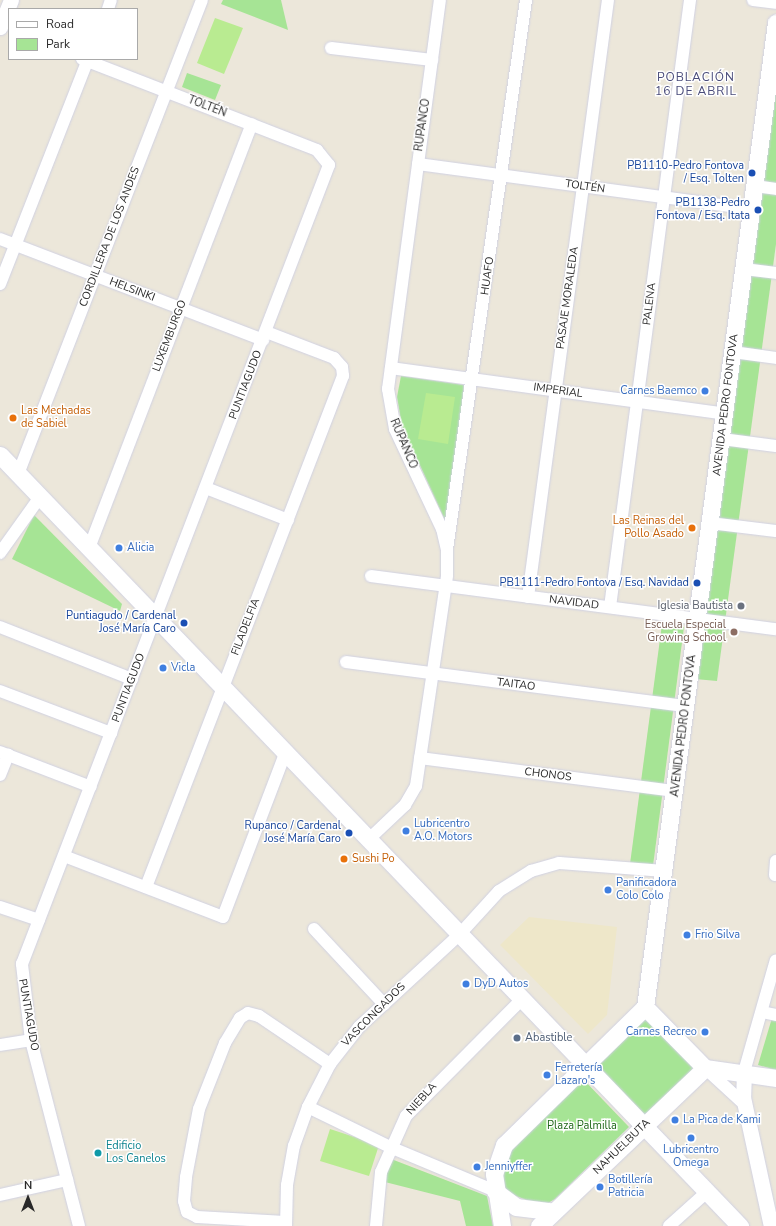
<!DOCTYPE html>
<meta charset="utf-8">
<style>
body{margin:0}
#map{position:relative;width:776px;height:1226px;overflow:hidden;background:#ece7da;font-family:"Nunito Sans",sans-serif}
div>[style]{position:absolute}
.education>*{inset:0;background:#eee7c9}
.green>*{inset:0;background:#a6e495}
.pitch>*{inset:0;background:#b9eb91}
.roads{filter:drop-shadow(0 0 1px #d0d1e2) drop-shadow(0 0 1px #d0d1e2)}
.minor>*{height:12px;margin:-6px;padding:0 6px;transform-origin:6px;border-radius:6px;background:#fff}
.tertiary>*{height:15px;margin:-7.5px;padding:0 7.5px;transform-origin:7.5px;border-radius:7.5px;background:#fff}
.secondary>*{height:17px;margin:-8.5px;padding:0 8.5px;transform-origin:8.5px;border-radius:8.5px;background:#fff}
.dots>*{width:11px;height:11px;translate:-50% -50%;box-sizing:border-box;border:2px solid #fff;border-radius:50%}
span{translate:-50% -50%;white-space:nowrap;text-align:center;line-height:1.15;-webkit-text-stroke:3px #fff;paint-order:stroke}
.street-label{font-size:11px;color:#292929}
.transit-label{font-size:11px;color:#164399}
.right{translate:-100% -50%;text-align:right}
.shop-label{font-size:11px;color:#366cbe}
.left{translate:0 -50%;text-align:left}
.food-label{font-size:11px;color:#c56008}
.worship-label{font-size:11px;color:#5b616d}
.education-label{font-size:11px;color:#785e54}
.service-label{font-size:11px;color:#4e5e75}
.park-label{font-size:11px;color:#1e6718}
.culture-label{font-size:11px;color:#0d838f}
.neighbourhood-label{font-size:12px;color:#494b7a;letter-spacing:1px}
.legend{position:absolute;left:8px;top:8px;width:130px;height:52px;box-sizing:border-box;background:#fff;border:1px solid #a9a9a9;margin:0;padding:5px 7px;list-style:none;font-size:12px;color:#292929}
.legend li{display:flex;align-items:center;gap:8px;height:20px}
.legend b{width:20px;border:1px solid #a9a9a9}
.north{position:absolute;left:8px;top:1178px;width:40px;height:40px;-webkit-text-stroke:3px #fff;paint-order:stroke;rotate:0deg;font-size:11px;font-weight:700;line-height:16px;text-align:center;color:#292929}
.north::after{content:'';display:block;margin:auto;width:14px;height:18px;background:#292929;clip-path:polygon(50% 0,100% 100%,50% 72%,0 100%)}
</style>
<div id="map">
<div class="education">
<div style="clip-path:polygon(529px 917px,617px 927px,607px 1015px,588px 1034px,500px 945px)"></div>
</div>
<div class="green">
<div style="clip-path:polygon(223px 0,281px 0,288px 30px,221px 4px)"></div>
<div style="clip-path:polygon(776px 70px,776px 244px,717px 681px,695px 679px)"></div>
<div style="clip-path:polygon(187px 73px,221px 85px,215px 100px,182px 87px)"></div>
<div style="clip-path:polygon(401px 376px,464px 385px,449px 529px,402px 426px,397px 397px)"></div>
<div style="clip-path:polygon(34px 515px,122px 604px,120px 611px,12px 559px)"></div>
<div style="clip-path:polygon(662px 624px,684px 627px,653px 866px,630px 864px)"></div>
<div style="clip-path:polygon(645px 1015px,696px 1067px,645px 1117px,594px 1065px)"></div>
<div style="clip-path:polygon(772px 1018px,776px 1019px,776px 1070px,758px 1065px)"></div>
<div style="clip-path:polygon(582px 1078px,629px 1127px,555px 1199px,543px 1206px,505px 1192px,501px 1171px,509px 1151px)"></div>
<div style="clip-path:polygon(386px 1157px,487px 1196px,493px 1226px,466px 1226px,460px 1201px,381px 1181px)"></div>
</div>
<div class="pitch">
<div style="clip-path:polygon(215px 18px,243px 28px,224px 74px,197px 63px)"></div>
<div style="clip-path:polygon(426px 393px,455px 397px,448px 444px,418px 439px)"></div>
<div style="clip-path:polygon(330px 1129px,379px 1145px,369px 1176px,320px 1161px)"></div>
</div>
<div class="roads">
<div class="minor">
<div style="left:753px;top:0;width:23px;rotate:7deg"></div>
<div style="left:108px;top:9px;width:9px;rotate:-72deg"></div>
<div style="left:331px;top:48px;width:102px;rotate:6.8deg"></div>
<div style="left:418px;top:164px;width:337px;rotate:7.7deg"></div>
<div style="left:755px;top:186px;width:21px;rotate:8deg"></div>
<div style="left:0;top:239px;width:282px;rotate:21deg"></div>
<div style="left:744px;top:269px;width:32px;rotate:7deg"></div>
<div style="left:0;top:284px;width:242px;rotate:-68.6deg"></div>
<div style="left:733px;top:352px;width:43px;rotate:7.9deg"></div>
<div style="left:391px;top:368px;width:337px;rotate:7.8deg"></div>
<div style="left:722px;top:439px;width:54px;rotate:7.4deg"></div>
<div style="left:18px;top:474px;width:508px;rotate:-68.78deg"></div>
<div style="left:206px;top:488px;width:88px;rotate:21.3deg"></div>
<div style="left:710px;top:523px;width:66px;rotate:6.9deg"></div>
<div style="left:89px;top:548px;width:454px;rotate:-69deg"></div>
<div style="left:447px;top:549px;width:555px;rotate:-81.81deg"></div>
<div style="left:0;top:553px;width:69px;rotate:-54.5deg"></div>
<div style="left:371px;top:576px;width:408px;rotate:7.5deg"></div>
<div style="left:528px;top:597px;width:602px;rotate:-82.37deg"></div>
<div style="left:610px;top:607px;width:612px;rotate:-82.49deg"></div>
<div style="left:0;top:627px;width:142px;rotate:21.5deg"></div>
<div style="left:346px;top:662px;width:343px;rotate:7.4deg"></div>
<div style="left:0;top:691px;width:119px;rotate:20.7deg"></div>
<div style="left:0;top:752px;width:97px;rotate:21deg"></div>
<div style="left:420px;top:758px;width:257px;rotate:7.4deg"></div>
<div style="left:0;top:775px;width:22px;rotate:-68deg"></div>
<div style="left:368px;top:840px;width:51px;rotate:-43.4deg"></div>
<div style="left:405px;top:805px;width:22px;rotate:-60deg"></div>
<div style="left:416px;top:786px;width:213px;rotate:-81.6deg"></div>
<div style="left:447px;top:575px;width:25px;rotate:-90deg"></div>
<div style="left:447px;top:550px;width:22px;rotate:-103deg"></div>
<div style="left:442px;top:529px;width:110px;rotate:-115.2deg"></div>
<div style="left:395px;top:429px;width:41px;rotate:-99.9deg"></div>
<div style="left:388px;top:389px;width:392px;rotate:-82.4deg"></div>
<div style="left:64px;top:856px;width:170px;rotate:21deg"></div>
<div style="left:223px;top:917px;width:174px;rotate:-69.2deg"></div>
<div style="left:775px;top:875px;width:14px;rotate:-86deg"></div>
<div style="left:146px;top:887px;width:548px;rotate:-68.92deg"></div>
<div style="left:343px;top:376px;width:9px;rotate:-96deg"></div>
<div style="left:342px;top:367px;width:12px;rotate:-132deg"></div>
<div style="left:334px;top:358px;width:73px;rotate:-159.1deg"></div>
<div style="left:0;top:907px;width:41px;rotate:18.4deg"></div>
<div style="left:314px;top:929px;width:103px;rotate:47deg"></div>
<div style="left:762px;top:1012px;width:14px;rotate:12deg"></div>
<div style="left:0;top:1045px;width:31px;rotate:-9deg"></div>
<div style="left:705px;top:1068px;width:53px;rotate:42.7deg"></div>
<div style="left:744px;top:1072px;width:116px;rotate:-74.1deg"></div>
<div style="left:308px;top:1107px;width:91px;rotate:26deg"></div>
<div style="left:390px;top:1147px;width:114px;rotate:22.7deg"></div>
<div style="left:0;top:1195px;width:69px;rotate:-12.6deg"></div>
<div style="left:285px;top:1222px;width:88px;rotate:-176.7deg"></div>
<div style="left:197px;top:1217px;width:11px;rotate:-153deg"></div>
<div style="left:187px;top:1212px;width:11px;rotate:-105deg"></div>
<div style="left:184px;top:1201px;width:24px;rotate:-85deg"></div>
<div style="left:186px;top:1177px;width:69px;rotate:-79.2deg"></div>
<div style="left:199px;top:1109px;width:71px;rotate:-68.5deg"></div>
<div style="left:225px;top:1043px;width:29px;rotate:-59deg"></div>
<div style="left:240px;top:1018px;width:9px;rotate:-32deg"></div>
<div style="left:248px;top:1013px;width:11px;rotate:15deg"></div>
<div style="left:259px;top:1016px;width:86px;rotate:34.1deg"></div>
<div style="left:79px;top:1226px;width:192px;rotate:-104.5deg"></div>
<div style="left:31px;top:1040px;width:77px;rotate:-96.8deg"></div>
<div style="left:22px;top:964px;width:856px;rotate:-68.98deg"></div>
<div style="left:329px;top:165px;width:19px;rotate:-129deg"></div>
<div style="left:317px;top:150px;width:252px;rotate:-158.8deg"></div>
<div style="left:286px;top:1226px;width:41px;rotate:-88.6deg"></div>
<div style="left:287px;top:1185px;width:40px;rotate:-80deg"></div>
<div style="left:294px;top:1146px;width:41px;rotate:-70.3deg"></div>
<div style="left:308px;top:1107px;width:48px;rotate:-62.9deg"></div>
<div style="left:330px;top:1064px;width:47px;rotate:-51.9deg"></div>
<div style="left:359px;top:1027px;width:136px;rotate:-42.6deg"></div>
<div style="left:459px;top:935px;width:59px;rotate:-47.7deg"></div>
<div style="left:499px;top:891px;width:38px;rotate:-32deg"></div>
<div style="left:531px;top:871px;width:29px;rotate:-16deg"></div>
<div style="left:559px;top:863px;width:106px;rotate:4.3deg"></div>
<div style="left:376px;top:1226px;width:54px;rotate:-84.7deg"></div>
<div style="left:381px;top:1172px;width:61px;rotate:-65.9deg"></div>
<div style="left:406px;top:1116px;width:163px;rotate:-45.2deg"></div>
<div style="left:669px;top:1226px;width:52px;rotate:-41.9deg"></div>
</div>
<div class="tertiary">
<div style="left:0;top:27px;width:29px;rotate:-68deg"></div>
<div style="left:744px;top:1072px;width:25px;rotate:92deg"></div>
<div style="left:743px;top:1097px;width:132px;rotate:77.8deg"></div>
</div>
<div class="secondary">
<div style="left:0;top:455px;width:1069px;rotate:46.18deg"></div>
<div style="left:645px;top:1007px;width:86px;rotate:45.5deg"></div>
<div style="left:705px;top:1068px;width:72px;rotate:8deg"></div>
<div style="left:495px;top:1191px;width:26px;rotate:37deg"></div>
<div style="left:516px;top:1207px;width:38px;rotate:7deg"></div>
<div style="left:502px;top:1226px;width:53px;rotate:-98.7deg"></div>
<div style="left:494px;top:1174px;width:31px;rotate:-71deg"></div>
<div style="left:504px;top:1145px;width:197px;rotate:-44.4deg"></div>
<div style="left:645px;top:1007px;width:993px;rotate:-82.42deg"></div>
<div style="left:539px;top:1226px;width:229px;rotate:-43.6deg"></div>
</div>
</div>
<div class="dots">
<div style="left:752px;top:173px;background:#1a4fb4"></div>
<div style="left:758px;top:210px;background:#1a4fb4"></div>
<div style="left:705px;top:391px;background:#3f7fe0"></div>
<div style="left:13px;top:418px;background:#e8710a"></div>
<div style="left:692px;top:528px;background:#e8710a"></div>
<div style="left:119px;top:548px;background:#3f7fe0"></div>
<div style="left:697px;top:583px;background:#1a4fb4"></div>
<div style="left:741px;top:606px;background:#6b7280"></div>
<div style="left:184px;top:623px;background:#1a4fb4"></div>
<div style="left:734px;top:632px;background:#8d6e63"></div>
<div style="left:163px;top:668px;background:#3f7fe0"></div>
<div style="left:406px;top:831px;background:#3f7fe0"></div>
<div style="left:349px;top:833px;background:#1a4fb4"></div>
<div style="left:344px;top:859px;background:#e8710a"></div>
<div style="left:608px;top:890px;background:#3f7fe0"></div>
<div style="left:687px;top:935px;background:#3f7fe0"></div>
<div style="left:466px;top:984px;background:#3f7fe0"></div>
<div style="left:705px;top:1032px;background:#3f7fe0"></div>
<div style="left:517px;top:1038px;background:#5c6f8a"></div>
<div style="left:547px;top:1075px;background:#3f7fe0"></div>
<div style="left:675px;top:1120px;background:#3f7fe0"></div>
<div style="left:691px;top:1138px;background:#3f7fe0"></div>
<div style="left:98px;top:1153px;background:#0f9aa8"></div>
<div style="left:477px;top:1167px;background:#3f7fe0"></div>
<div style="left:600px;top:1187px;background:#3f7fe0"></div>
</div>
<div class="street-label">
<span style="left:207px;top:107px;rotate:21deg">TOLTÉN</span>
<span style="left:423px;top:125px;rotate:-82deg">RUPANCO</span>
<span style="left:585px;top:187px;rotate:8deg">TOLTÉN</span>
<span style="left:110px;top:237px;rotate:-69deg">CORDILLERA DE LOS ANDES</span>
<span style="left:488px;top:276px;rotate:-82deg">HUAFO</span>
<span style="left:132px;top:290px;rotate:21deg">HELSINKI</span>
<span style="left:568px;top:298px;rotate:-82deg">PASAJE MORALEDA</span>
<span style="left:650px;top:304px;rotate:-83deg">PALENA</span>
<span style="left:170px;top:336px;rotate:-69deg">LUXEMBURGO</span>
<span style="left:246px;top:385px;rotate:-69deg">PUNTIAGUDO</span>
<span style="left:558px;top:391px;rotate:8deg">IMPERIAL</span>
<span style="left:726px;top:405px;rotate:-83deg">AVENIDA PEDRO FONTOVA</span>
<span style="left:403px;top:444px;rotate:67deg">RUPANCO</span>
<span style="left:574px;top:603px;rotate:7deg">NAVIDAD</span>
<span style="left:246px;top:627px;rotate:-69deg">FILADELFIA</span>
<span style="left:516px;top:685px;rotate:7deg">TAITAO</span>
<span style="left:129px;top:688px;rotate:-69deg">PUNTIAGUDO</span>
<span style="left:684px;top:726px;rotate:-83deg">AVENIDA PEDRO FONTOVA</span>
<span style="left:548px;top:775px;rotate:7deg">CHONOS</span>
<span style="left:28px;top:1015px;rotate:80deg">PUNTIAGUDO</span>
<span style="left:374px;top:1015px;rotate:-45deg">VASCONGADOS</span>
<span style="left:422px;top:1099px;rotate:-48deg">NIEBLA</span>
<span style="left:622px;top:1147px;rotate:-44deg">NAHUELBUTA</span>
</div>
<div class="transit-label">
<span class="right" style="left:744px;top:173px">PB1110-Pedro Fontova<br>/ Esq. Tolten</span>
<span class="right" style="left:750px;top:210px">PB1138-Pedro<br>Fontova / Esq. Itata</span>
<span class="right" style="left:689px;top:583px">PB1111-Pedro Fontova / Esq. Navidad</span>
<span class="right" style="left:176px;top:623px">Puntiagudo / Cardenal<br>José María Caro</span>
<span class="right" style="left:341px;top:833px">Rupanco / Cardenal<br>José María Caro</span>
</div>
<div class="shop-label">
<span class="right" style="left:697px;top:391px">Carnes Baemco</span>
<span class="left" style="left:127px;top:548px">Alicia</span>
<span class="left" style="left:171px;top:668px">Vicla</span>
<span class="left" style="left:414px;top:831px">Lubricentro<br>A.O. Motors</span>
<span class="left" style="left:616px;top:890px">Panificadora<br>Colo Colo</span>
<span class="left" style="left:695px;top:935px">Frio Silva</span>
<span class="left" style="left:474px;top:984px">DyD Autos</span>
<span class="right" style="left:697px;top:1032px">Carnes Recreo</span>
<span class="left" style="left:555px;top:1075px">Ferretería<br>Lazaro's</span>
<span class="left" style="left:683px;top:1120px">La Pica de Kami</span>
<span style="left:691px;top:1157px">Lubricentro<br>Omega</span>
<span class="left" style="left:485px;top:1167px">Jenniyffer</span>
<span class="left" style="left:608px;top:1187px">Botillería<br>Patricia</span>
</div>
<div class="food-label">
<span class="left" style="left:21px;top:418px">Las Mechadas<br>de Sabiel</span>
<span class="right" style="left:684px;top:528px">Las Reinas del<br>Pollo Asado</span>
<span class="left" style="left:352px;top:859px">Sushi Po</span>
</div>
<div class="worship-label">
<span class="right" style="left:733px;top:606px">Iglesia Bautista</span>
</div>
<div class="education-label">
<span class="right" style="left:726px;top:632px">Escuela Especial<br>Growing School</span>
</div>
<div class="service-label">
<span class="left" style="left:525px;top:1038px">Abastible</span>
</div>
<div class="park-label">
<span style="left:582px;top:1126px">Plaza Palmilla</span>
</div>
<div class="culture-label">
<span class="left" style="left:106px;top:1153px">Edificio<br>Los Canelos</span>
</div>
<div class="neighbourhood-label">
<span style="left:696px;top:85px">POBLACIÓN<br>16 DE ABRIL</span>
</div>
<ul class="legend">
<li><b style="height:5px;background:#fff"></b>Road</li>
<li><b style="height:11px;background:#a6e495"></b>Park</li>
</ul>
<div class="north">N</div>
</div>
